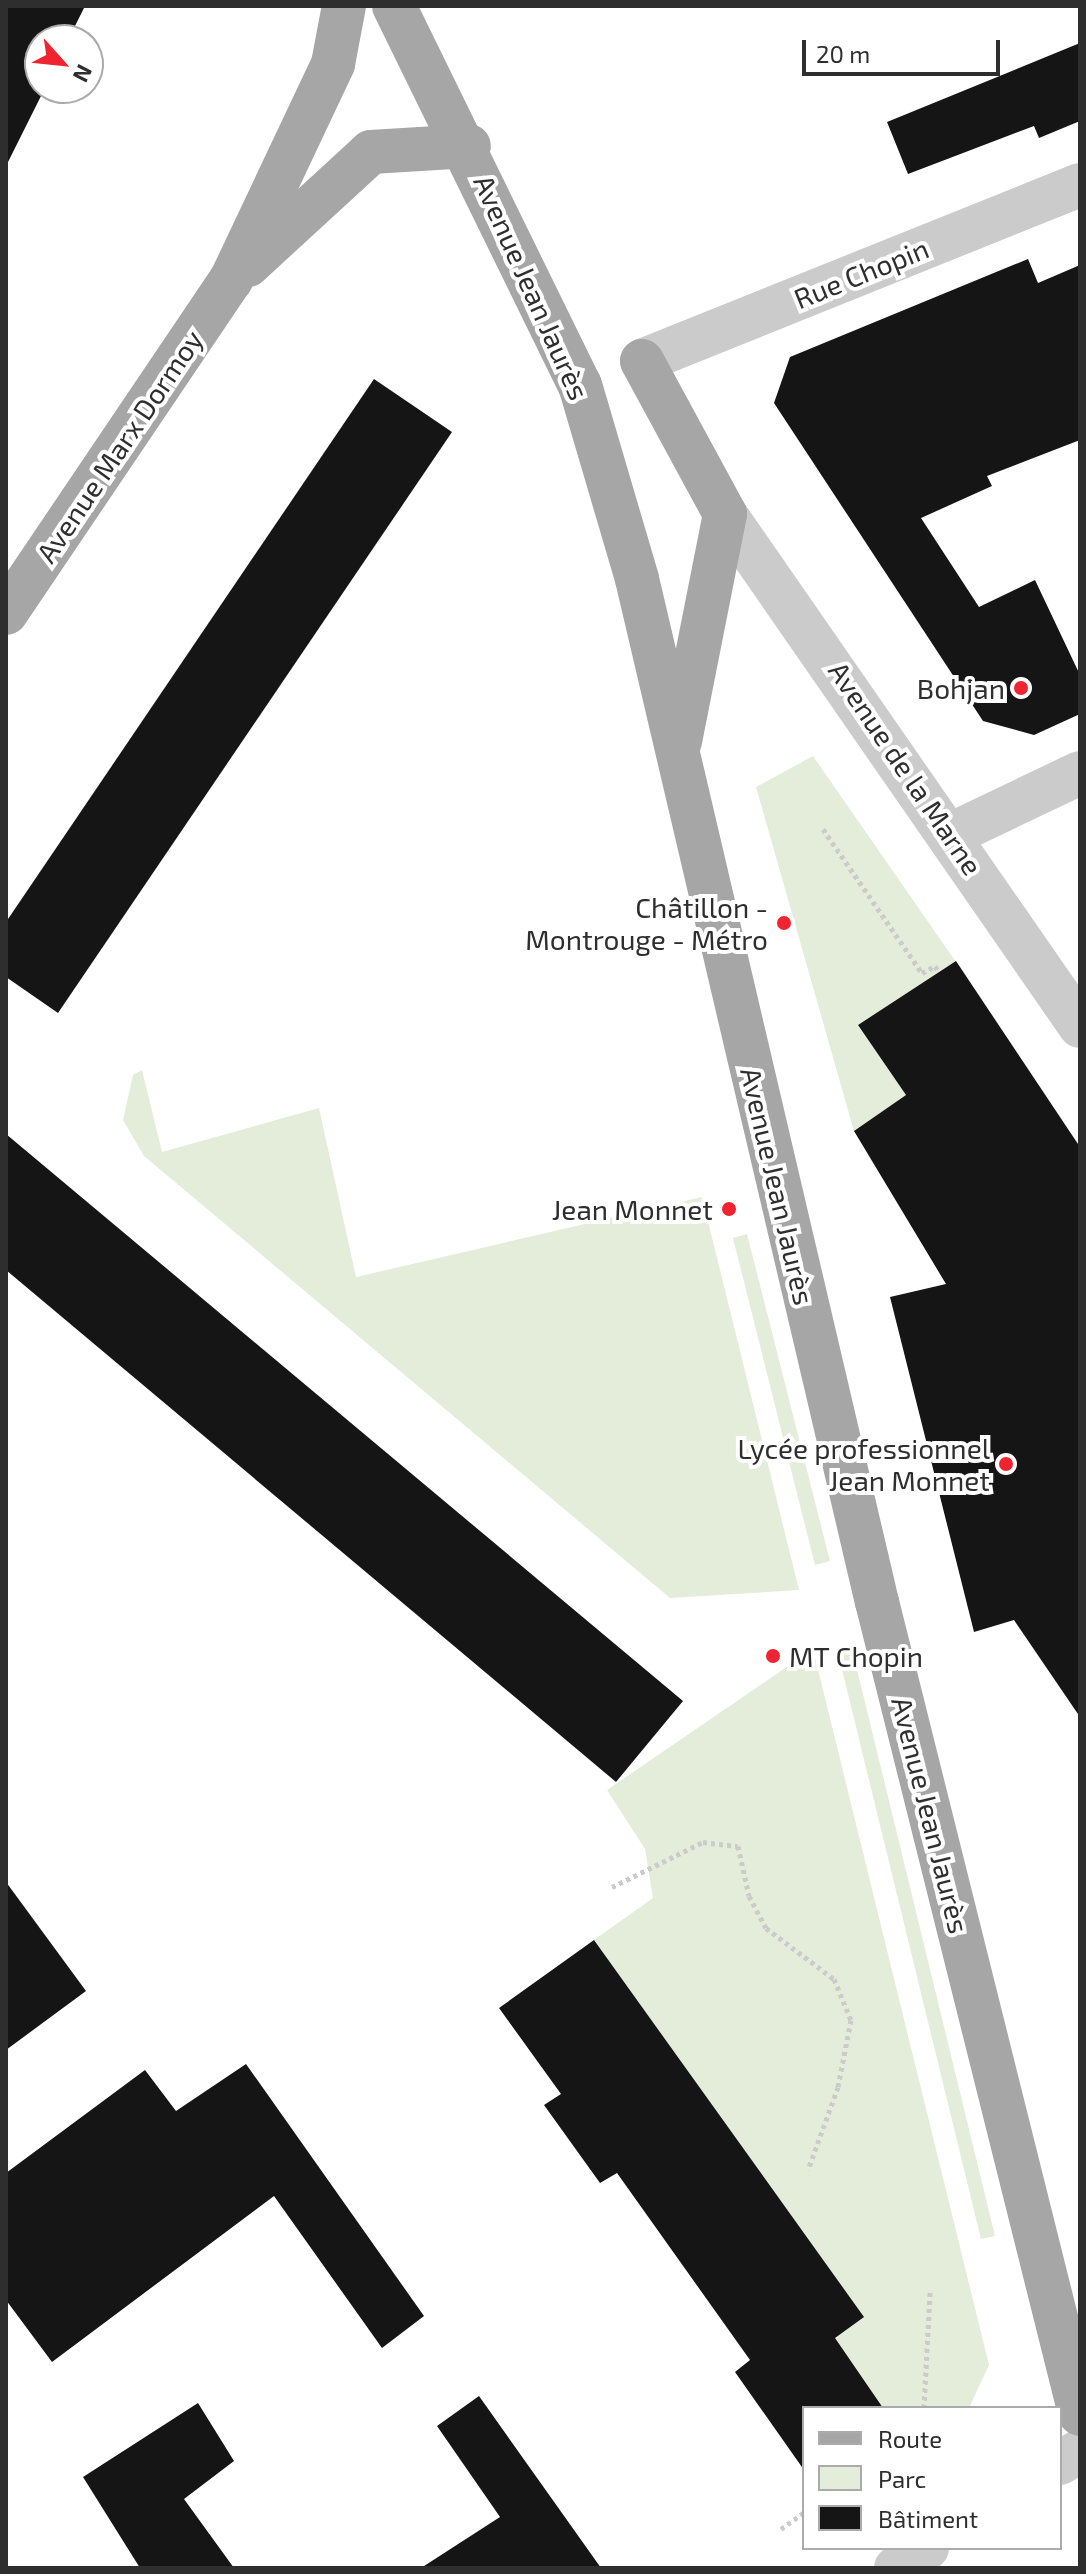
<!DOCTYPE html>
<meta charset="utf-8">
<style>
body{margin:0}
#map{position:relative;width:1086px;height:2574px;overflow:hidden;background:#fff;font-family:"Exo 2",sans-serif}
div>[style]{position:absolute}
.green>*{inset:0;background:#e4ecda}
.building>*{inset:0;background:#151515}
.path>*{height:5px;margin-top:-2.5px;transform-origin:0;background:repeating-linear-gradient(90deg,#cbcbcb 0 4px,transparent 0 8px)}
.minor>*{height:44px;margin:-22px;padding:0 22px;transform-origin:22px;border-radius:22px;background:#cbcbcb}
.major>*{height:44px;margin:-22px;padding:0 22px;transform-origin:22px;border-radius:22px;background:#a6a6a6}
.dots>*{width:22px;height:22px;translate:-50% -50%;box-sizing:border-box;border:4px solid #fff;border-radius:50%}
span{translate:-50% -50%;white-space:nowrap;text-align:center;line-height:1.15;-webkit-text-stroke:8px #fff;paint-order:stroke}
.street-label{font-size:28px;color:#2e2e2e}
.poi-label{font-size:28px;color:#2e2e2e}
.right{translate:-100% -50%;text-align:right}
.left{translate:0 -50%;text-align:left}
.frame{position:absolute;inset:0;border:8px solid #2e2e2e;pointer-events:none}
.legend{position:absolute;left:802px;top:2406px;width:260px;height:144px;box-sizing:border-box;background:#fff;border:2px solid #ababab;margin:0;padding:10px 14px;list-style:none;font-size:24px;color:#2e2e2e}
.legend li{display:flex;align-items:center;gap:16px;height:40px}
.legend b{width:40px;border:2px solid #ababab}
.north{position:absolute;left:24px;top:24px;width:80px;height:80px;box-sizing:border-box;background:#fff;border:2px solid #ababab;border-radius:50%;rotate:117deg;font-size:22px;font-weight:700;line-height:32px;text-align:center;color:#2e2e2e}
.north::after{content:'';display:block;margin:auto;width:28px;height:36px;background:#f02430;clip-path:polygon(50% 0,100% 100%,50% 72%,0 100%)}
.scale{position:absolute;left:802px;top:40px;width:198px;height:36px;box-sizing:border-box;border:4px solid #2e2e2e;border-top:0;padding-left:10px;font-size:24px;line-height:28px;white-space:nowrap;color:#2e2e2e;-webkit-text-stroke:6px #fff;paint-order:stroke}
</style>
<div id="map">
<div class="green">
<div style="clip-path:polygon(813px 756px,956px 962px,858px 1025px,906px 1095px,854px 1131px,756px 787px)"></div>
<div style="clip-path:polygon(142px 1070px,162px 1152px,319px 1108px,356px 1277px,702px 1197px,799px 1590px,670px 1598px,144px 1156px,123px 1120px,133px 1075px)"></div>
<div style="clip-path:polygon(747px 1234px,830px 1561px,815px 1565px,733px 1238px)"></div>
<div style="clip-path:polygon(813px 1649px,989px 2365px,969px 2408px,846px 2408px,835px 2338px,863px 2316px,594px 1940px,653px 1898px,645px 1849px,607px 1790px)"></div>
<div style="clip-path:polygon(852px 1649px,995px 2236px,981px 2239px,838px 1653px)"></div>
</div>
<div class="building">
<div style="clip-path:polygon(6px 6px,85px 6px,68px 40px,40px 40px,45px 88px,6px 166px)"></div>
<div style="clip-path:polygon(1080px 43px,1080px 121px,1039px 138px,1034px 126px,908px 174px,887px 122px)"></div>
<div style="clip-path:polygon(1028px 259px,1038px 283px,1080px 265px,1080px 440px,987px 476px,992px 486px,921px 518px,979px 607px,1035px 580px,1080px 675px,1080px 714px,1034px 735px,983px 721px,774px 403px,790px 357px)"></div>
<div style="clip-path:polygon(374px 379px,452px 432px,58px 1013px,6px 977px,6px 922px)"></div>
<div style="clip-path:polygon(956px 961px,1080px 1147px,1080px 1717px,1014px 1620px,974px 1632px,890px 1297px,946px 1284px,854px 1131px,906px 1095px,858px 1025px)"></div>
<div style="clip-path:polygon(6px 1134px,683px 1701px,616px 1782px,6px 1270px)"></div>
<div style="clip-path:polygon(6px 1882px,86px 1991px,6px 2050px)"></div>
<div style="clip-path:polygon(594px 1940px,864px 2317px,835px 2338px,883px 2408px,804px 2408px,804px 2470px,735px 2372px,750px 2360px,617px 2173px,600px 2183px,544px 2105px,561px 2094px,499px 2008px)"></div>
<div style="clip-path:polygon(246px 2064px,424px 2316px,382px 2348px,274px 2196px,52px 2362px,6px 2300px,6px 2173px,145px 2070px,176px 2111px)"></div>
<div style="clip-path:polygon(479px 2396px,601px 2568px,421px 2568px,500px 2517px,437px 2426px)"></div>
<div style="clip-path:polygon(198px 2403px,234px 2461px,184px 2499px,234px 2568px,140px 2568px,83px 2477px)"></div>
</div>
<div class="path">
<div style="left:823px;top:829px;width:175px;rotate:55.5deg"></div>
<div style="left:922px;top:973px;width:15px;rotate:-28deg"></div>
<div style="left:935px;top:966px;width:7px;rotate:56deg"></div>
<div style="left:612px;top:1887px;width:102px;rotate:-26.3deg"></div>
<div style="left:703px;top:1842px;width:35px;rotate:7deg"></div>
<div style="left:738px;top:1846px;width:51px;rotate:77.6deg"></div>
<div style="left:749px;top:1896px;width:36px;rotate:62deg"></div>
<div style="left:766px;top:1928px;width:85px;rotate:36.9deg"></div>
<div style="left:834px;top:1979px;width:44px;rotate:67.5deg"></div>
<div style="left:851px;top:2020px;width:68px;rotate:101deg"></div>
<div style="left:838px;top:2087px;width:88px;rotate:109.9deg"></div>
<div style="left:924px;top:2408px;width:116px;rotate:-87deg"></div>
<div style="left:781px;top:2529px;width:29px;rotate:-36deg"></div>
</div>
<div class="minor">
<div style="left:642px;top:361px;width:472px;rotate:-21.9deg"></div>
<div style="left:725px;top:514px;width:623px;rotate:55.26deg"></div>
<div style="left:952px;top:834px;width:142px;rotate:-25.5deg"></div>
<div style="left:1060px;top:2463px;width:23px;rotate:-31deg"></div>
<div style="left:896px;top:2568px;width:37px;rotate:-33deg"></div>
</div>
<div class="major">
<div style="left:394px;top:6px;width:422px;rotate:63.9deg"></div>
<div style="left:580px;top:385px;width:202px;rotate:73.6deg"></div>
<div style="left:637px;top:579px;width:1051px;rotate:76.8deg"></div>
<div style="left:877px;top:1602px;width:837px;rotate:75.96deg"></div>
<div style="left:248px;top:265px;width:167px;rotate:-42.6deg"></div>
<div style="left:371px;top:152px;width:98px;rotate:-3.5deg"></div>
<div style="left:642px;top:361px;width:174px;rotate:61.5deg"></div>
<div style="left:725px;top:514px;width:232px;rotate:101.2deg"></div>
<div style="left:6px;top:613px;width:402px;rotate:-56deg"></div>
<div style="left:231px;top:280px;width:239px;rotate:-64.7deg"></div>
<div style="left:333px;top:64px;width:59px;rotate:-79.3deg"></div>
</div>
<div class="dots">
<div style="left:1021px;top:688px;background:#f02430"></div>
<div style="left:784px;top:923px;background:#f02430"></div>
<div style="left:729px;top:1209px;background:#f02430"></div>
<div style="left:1006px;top:1464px;background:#f02430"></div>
<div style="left:773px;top:1656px;background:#f02430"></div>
</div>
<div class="street-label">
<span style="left:861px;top:273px;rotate:-22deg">Rue Chopin</span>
<span style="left:532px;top:287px;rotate:66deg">Avenue Jean Jaurès</span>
<span style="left:119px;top:446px;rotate:-56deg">Avenue Marx Dormoy</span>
<span style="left:906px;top:768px;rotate:56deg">Avenue de la Marne</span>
<span style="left:778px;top:1186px;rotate:77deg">Avenue Jean Jaurès</span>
<span style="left:931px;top:1815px;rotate:76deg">Avenue Jean Jaurès</span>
</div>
<div class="poi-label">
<span class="right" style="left:1005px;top:688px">Bohjan</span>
<span class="right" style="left:768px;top:923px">Châtillon -<br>Montrouge - Métro</span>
<span class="right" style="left:713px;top:1209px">Jean Monnet</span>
<span class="right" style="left:990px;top:1464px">Lycée professionnel<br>Jean Monnet</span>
<span class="left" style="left:789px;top:1656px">MT Chopin</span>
</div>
<div class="frame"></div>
<ul class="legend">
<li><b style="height:10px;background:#a6a6a6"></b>Route</li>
<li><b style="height:22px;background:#e4ecda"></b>Parc</li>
<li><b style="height:22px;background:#151515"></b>Bâtiment</li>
</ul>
<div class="north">N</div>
<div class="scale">20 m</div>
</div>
